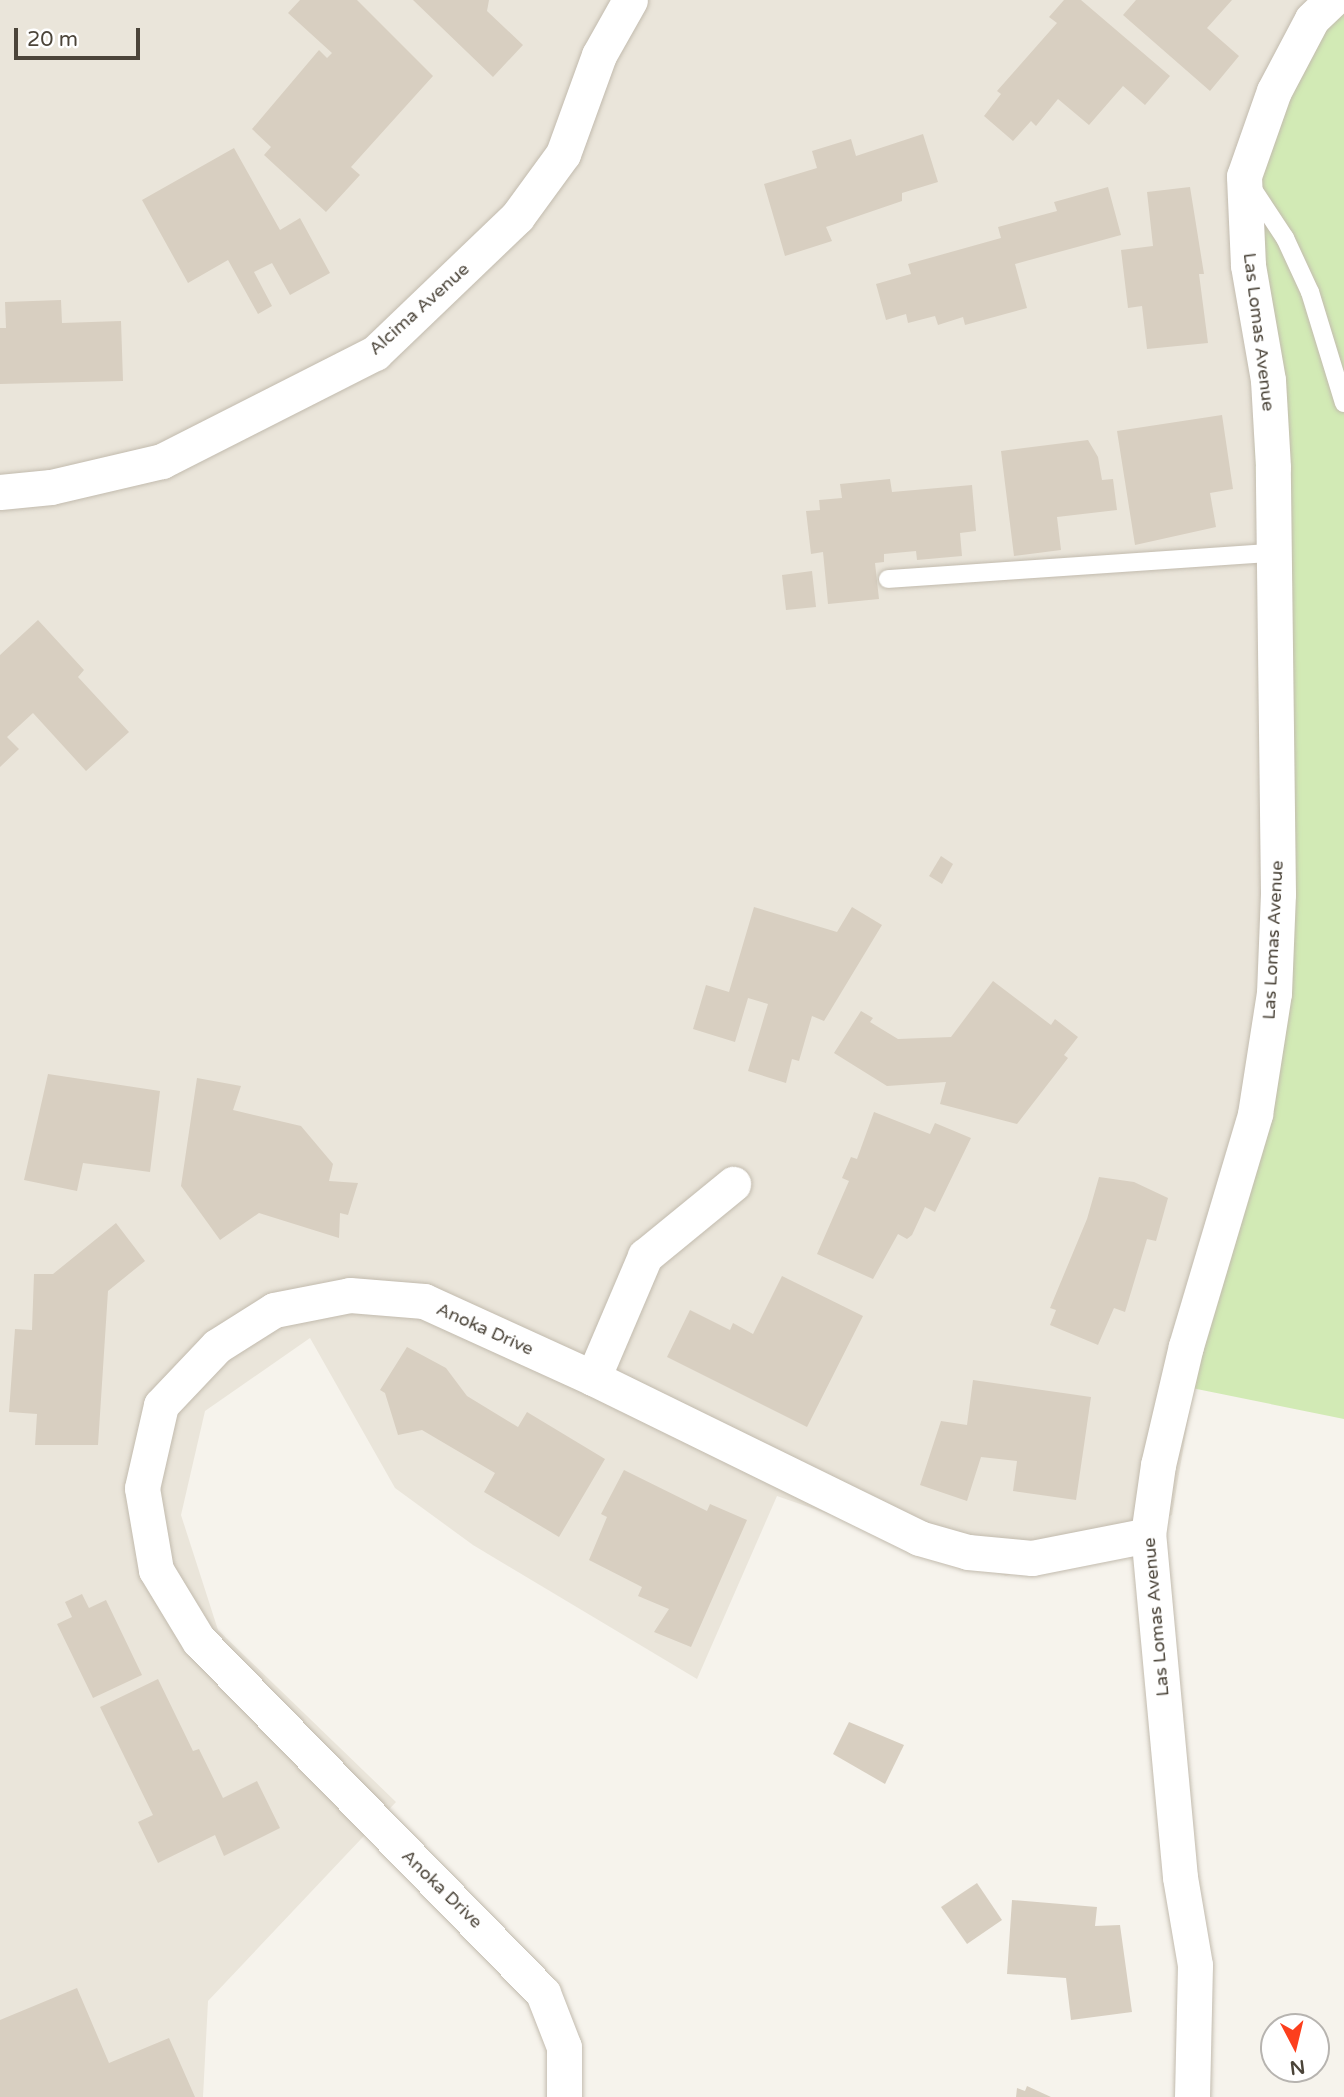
<!DOCTYPE html>
<style>
body{margin:0}
#map{position:relative;width:1344px;height:2097px;overflow:hidden;background:#f6f3ec;font-family:"Varela Round",sans-serif}
div>[style]{position:absolute}
.residential>*{inset:0;background:#eae5da}
.green>*{inset:0;background:#d2eab5}
.building>*{inset:0;background:#d8cfc1}
.roads{filter:drop-shadow(0 0 2px #c2bbae) drop-shadow(0 0 2px #c2bbae)}
.service>*{height:18px;margin:-9px;padding:0 9px;transform-origin:9px;border-radius:9px;background:#fff}
.minor>*{height:35px;margin:-17.5px;padding:0 17.5px;transform-origin:17.5px;border-radius:17.5px;background:#fff}
span{translate:-50% -50%;white-space:nowrap;text-align:center;line-height:1.15;-webkit-text-stroke:5px #fff;paint-order:stroke}
.street-label{font-size:18px;color:#4b4439}
.north{position:absolute;left:1260px;top:2013px;width:70px;height:70px;box-sizing:border-box;background:#fff;border:2px solid #b7b4b0;border-radius:50%;rotate:173deg;font-size:19px;font-weight:700;line-height:28px;text-align:center;color:#4b4439}
.north::after{content:'';display:block;margin:auto;width:24px;height:32px;background:#fc3f1d;clip-path:polygon(50% 0,100% 100%,50% 72%,0 100%)}
.scale{position:absolute;left:14px;top:28px;width:126px;height:32px;box-sizing:border-box;border:4px solid #4b4439;border-top:0;padding-left:9px;font-size:21px;line-height:24px;white-space:nowrap;color:#4b4439;-webkit-text-stroke:5px #fff;paint-order:stroke}
</style>
<div id="map">
<div class="residential">
<div style="clip-path:polygon(0 0,1332px 0,1278px 894px,1172px 1515px,1006px 1576px,777px 1496px,697px 1679px,473px 1545px,395px 1488px,310px 1338px,205px 1411px,181px 1515px,218px 1630px,396px 1802px,208px 2001px,203px 2097px,0 2097px)"></div>
</div>
<div class="green">
<div style="clip-path:polygon(1344px 0,1344px 1419px,1177px 1385px,1274px 993px,1248px 265px,1274px 91px)"></div>
</div>
<div class="building">
<div style="clip-path:polygon(300px 0,357px 0,433px 76px,351px 167px,360px 175px,326px 212px,264px 155px,271px 147px,252px 129px,319px 50px,327px 58px,332px 53px,288px 13px)"></div>
<div style="clip-path:polygon(413px 0,489px 0,487px 11px,523px 45px,493px 77px)"></div>
<div style="clip-path:polygon(1064px 0,1081px 0,1170px 76px,1145px 105px,1123px 86px,1089px 125px,1058px 99px,1036px 126px,1031px 121px,1013px 141px,984px 116px,1001px 94px,997px 91px,1057px 23px,1049px 17px)"></div>
<div style="clip-path:polygon(1136px 0,1232px 0,1207px 28px,1239px 56px,1210px 91px,1123px 15px)"></div>
<div style="clip-path:polygon(923px 134px,938px 182px,902px 193px,902px 201px,826px 227px,832px 241px,785px 256px,764px 184px,817px 168px,812px 151px,851px 139px,856px 156px)"></div>
<div style="clip-path:polygon(234px 148px,280px 230px,300px 218px,330px 273px,290px 295px,272px 263px,254px 272px,272px 306px,258px 314px,228px 260px,188px 283px,142px 200px)"></div>
<div style="clip-path:polygon(1108px 187px,1121px 235px,1015px 264px,1027px 308px,965px 325px,963px 317px,938px 325px,935px 316px,908px 323px,906px 314px,886px 320px,876px 284px,911px 274px,908px 264px,1001px 238px,998px 227px,1057px 211px,1054px 202px)"></div>
<div style="clip-path:polygon(1190px 187px,1204px 274px,1199px 274px,1208px 343px,1147px 349px,1142px 306px,1128px 308px,1121px 250px,1153px 246px,1147px 192px)"></div>
<div style="clip-path:polygon(61px 300px,62px 323px,121px 321px,123px 381px,0 384px,0 328px,6px 328px,5px 302px)"></div>
<div style="clip-path:polygon(1222px 415px,1233px 489px,1210px 493px,1216px 527px,1135px 545px,1117px 431px)"></div>
<div style="clip-path:polygon(1088px 440px,1098px 457px,1102px 480px,1113px 479px,1117px 510px,1057px 517px,1061px 550px,1014px 556px,1001px 451px)"></div>
<div style="clip-path:polygon(890px 479px,892px 492px,972px 485px,976px 531px,960px 533px,962px 556px,917px 560px,916px 551px,884px 554px,884px 562px,875px 563px,879px 599px,828px 604px,823px 552px,811px 554px,806px 511px,820px 510px,819px 500px,842px 498px,840px 484px)"></div>
<div style="clip-path:polygon(812px 571px,816px 607px,786px 610px,782px 575px)"></div>
<div style="clip-path:polygon(38px 620px,84px 670px,78px 677px,129px 732px,86px 771px,33px 713px,7px 737px,19px 749px,0 767px,0 655px)"></div>
<div style="clip-path:polygon(941px 856px,953px 864px,942px 884px,929px 876px)"></div>
<div style="clip-path:polygon(754px 907px,837px 932px,852px 907px,882px 925px,824px 1021px,812px 1016px,799px 1061px,792px 1059px,786px 1083px,748px 1071px,768px 1004px,748px 998px,735px 1042px,693px 1029px,706px 985px,729px 992px)"></div>
<div style="clip-path:polygon(993px 981px,1051px 1025px,1055px 1019px,1078px 1037px,1064px 1055px,1068px 1058px,1017px 1124px,940px 1104px,946px 1082px,887px 1086px,834px 1053px,861px 1011px,873px 1018px,870px 1022px,898px 1039px,951px 1037px)"></div>
<div style="clip-path:polygon(48px 1074px,160px 1091px,150px 1172px,83px 1163px,77px 1191px,24px 1180px)"></div>
<div style="clip-path:polygon(197px 1078px,241px 1086px,233px 1110px,301px 1126px,333px 1164px,329px 1181px,358px 1183px,348px 1215px,340px 1213px,339px 1238px,259px 1213px,220px 1240px,181px 1186px)"></div>
<div style="clip-path:polygon(874px 1112px,930px 1134px,935px 1123px,971px 1138px,935px 1212px,925px 1207px,912px 1235px,907px 1239px,898px 1234px,873px 1279px,817px 1254px,849px 1181px,842px 1178px,851px 1157px,857px 1159px)"></div>
<div style="clip-path:polygon(1099px 1177px,1134px 1182px,1168px 1198px,1156px 1241px,1147px 1239px,1125px 1312px,1114px 1308px,1098px 1345px,1050px 1325px,1056px 1310px,1050px 1308px,1087px 1219px)"></div>
<div style="clip-path:polygon(116px 1223px,145px 1261px,108px 1291px,98px 1445px,35px 1445px,37px 1414px,9px 1412px,15px 1329px,32px 1330px,34px 1274px,53px 1274px)"></div>
<div style="clip-path:polygon(782px 1276px,863px 1316px,807px 1427px,667px 1357px,690px 1310px,730px 1330px,733px 1323px,753px 1334px)"></div>
<div style="clip-path:polygon(407px 1347px,446px 1368px,467px 1396px,518px 1427px,527px 1412px,605px 1459px,559px 1537px,484px 1492px,495px 1473px,422px 1430px,398px 1435px,385px 1393px,380px 1390px)"></div>
<div style="clip-path:polygon(973px 1380px,1091px 1397px,1076px 1500px,1013px 1491px,1017px 1461px,981px 1457px,967px 1501px,920px 1485px,941px 1421px,967px 1425px)"></div>
<div style="clip-path:polygon(624px 1470px,707px 1511px,710px 1504px,747px 1520px,691px 1647px,654px 1632px,669px 1609px,638px 1596px,642px 1587px,589px 1560px,607px 1517px,601px 1514px)"></div>
<div style="clip-path:polygon(82px 1594px,89px 1608px,106px 1600px,142px 1675px,93px 1698px,57px 1624px,72px 1617px,65px 1602px)"></div>
<div style="clip-path:polygon(158px 1679px,193px 1751px,199px 1749px,223px 1798px,257px 1781px,280px 1828px,224px 1856px,215px 1835px,158px 1863px,138px 1822px,153px 1815px,100px 1707px)"></div>
<div style="clip-path:polygon(849px 1722px,904px 1745px,885px 1784px,833px 1754px)"></div>
<div style="clip-path:polygon(977px 1883px,1002px 1920px,967px 1944px,941px 1907px)"></div>
<div style="clip-path:polygon(1012px 1900px,1097px 1907px,1095px 1926px,1120px 1925px,1132px 2012px,1071px 2020px,1066px 1978px,1007px 1974px)"></div>
<div style="clip-path:polygon(77px 1988px,109px 2063px,169px 2038px,195px 2097px,0 2097px,0 2020px)"></div>
<div style="clip-path:polygon(1027px 2086px,1051px 2097px,1016px 2097px,1017px 2088px,1025px 2091px)"></div>
</div>
<div class="roads">
<div class="service">
<div style="left:1250px;top:185px;width:64px;rotate:56.6deg"></div>
<div style="left:1285px;top:238px;width:60px;rotate:65.2deg"></div>
<div style="left:1310px;top:292px;width:116px;rotate:73deg"></div>
<div style="left:888px;top:579px;width:387px;rotate:-3.9deg"></div>
</div>
<div class="minor">
<div style="left:0;top:492px;width:51px;rotate:-5.6deg"></div>
<div style="left:51px;top:487px;width:114px;rotate:-13.2deg"></div>
<div style="left:162px;top:461px;width:239px;rotate:-26.9deg"></div>
<div style="left:375px;top:353px;width:197px;rotate:-43.8deg"></div>
<div style="left:517px;top:217px;width:78px;rotate:-53.9deg"></div>
<div style="left:563px;top:154px;width:105px;rotate:-70deg"></div>
<div style="left:599px;top:55px;width:63px;rotate:-60.6deg"></div>
<div style="left:593px;top:1378px;width:133px;rotate:-66.9deg"></div>
<div style="left:645px;top:1256px;width:114px;rotate:-39.3deg"></div>
<div style="left:564px;top:2097px;width:50px;rotate:-90deg"></div>
<div style="left:564px;top:2047px;width:58px;rotate:-111.3deg"></div>
<div style="left:543px;top:1993px;width:492px;rotate:-134.3deg"></div>
<div style="left:199px;top:1641px;width:83px;rotate:-121.2deg"></div>
<div style="left:156px;top:1570px;width:83px;rotate:-99.7deg"></div>
<div style="left:142px;top:1488px;width:85px;rotate:-77.1deg"></div>
<div style="left:161px;top:1405px;width:81px;rotate:-46.5deg"></div>
<div style="left:217px;top:1346px;width:67px;rotate:-32.3deg"></div>
<div style="left:274px;top:1310px;width:77px;rotate:-11.2deg"></div>
<div style="left:350px;top:1295px;width:74px;rotate:4.6deg"></div>
<div style="left:424px;top:1301px;width:186px;rotate:24.5deg"></div>
<div style="left:593px;top:1378px;width:363px;rotate:26.1deg"></div>
<div style="left:919px;top:1538px;width:51px;rotate:15.9deg"></div>
<div style="left:968px;top:1552px;width:64px;rotate:5.4deg"></div>
<div style="left:1032px;top:1558px;width:118px;rotate:-11.2deg"></div>
<div style="left:1192px;top:2097px;width:132px;rotate:-88.7deg"></div>
<div style="left:1195px;top:1965px;width:89px;rotate:-99.7deg"></div>
<div style="left:1180px;top:1877px;width:343px;rotate:-95.3deg"></div>
<div style="left:1148px;top:1535px;width:71px;rotate:-81.9deg"></div>
<div style="left:1158px;top:1465px;width:122px;rotate:-76.8deg"></div>
<div style="left:1186px;top:1346px;width:242px;rotate:-73.4deg"></div>
<div style="left:1255px;top:1114px;width:122px;rotate:-81.1deg"></div>
<div style="left:1274px;top:993px;width:99px;rotate:-87.7deg"></div>
<div style="left:1278px;top:894px;width:427px;rotate:-90.7deg"></div>
<div style="left:1273px;top:467px;width:87px;rotate:-93.3deg"></div>
<div style="left:1268px;top:380px;width:117px;rotate:-99.9deg"></div>
<div style="left:1248px;top:265px;width:89px;rotate:-92.6deg"></div>
<div style="left:1244px;top:176px;width:90px;rotate:-70.6deg"></div>
<div style="left:1274px;top:91px;width:81px;rotate:-62.2deg"></div>
<div style="left:1312px;top:19px;width:28px;rotate:-44deg"></div>
</div>
</div>
<div class="street-label">
<span style="left:419px;top:309px;rotate:-42deg">Alcima Avenue</span>
<span style="left:1259px;top:332px;rotate:83deg">Las Lomas Avenue</span>
<span style="left:1273px;top:940px;rotate:-87deg">Las Lomas Avenue</span>
<span style="left:485px;top:1329px;rotate:24deg">Anoka Drive</span>
<span style="left:1156px;top:1617px;rotate:-95deg">Las Lomas Avenue</span>
<span style="left:442px;top:1889px;rotate:44deg">Anoka Drive</span>
</div>
<div class="north">N</div>
<div class="scale">20 m</div>
</div>
